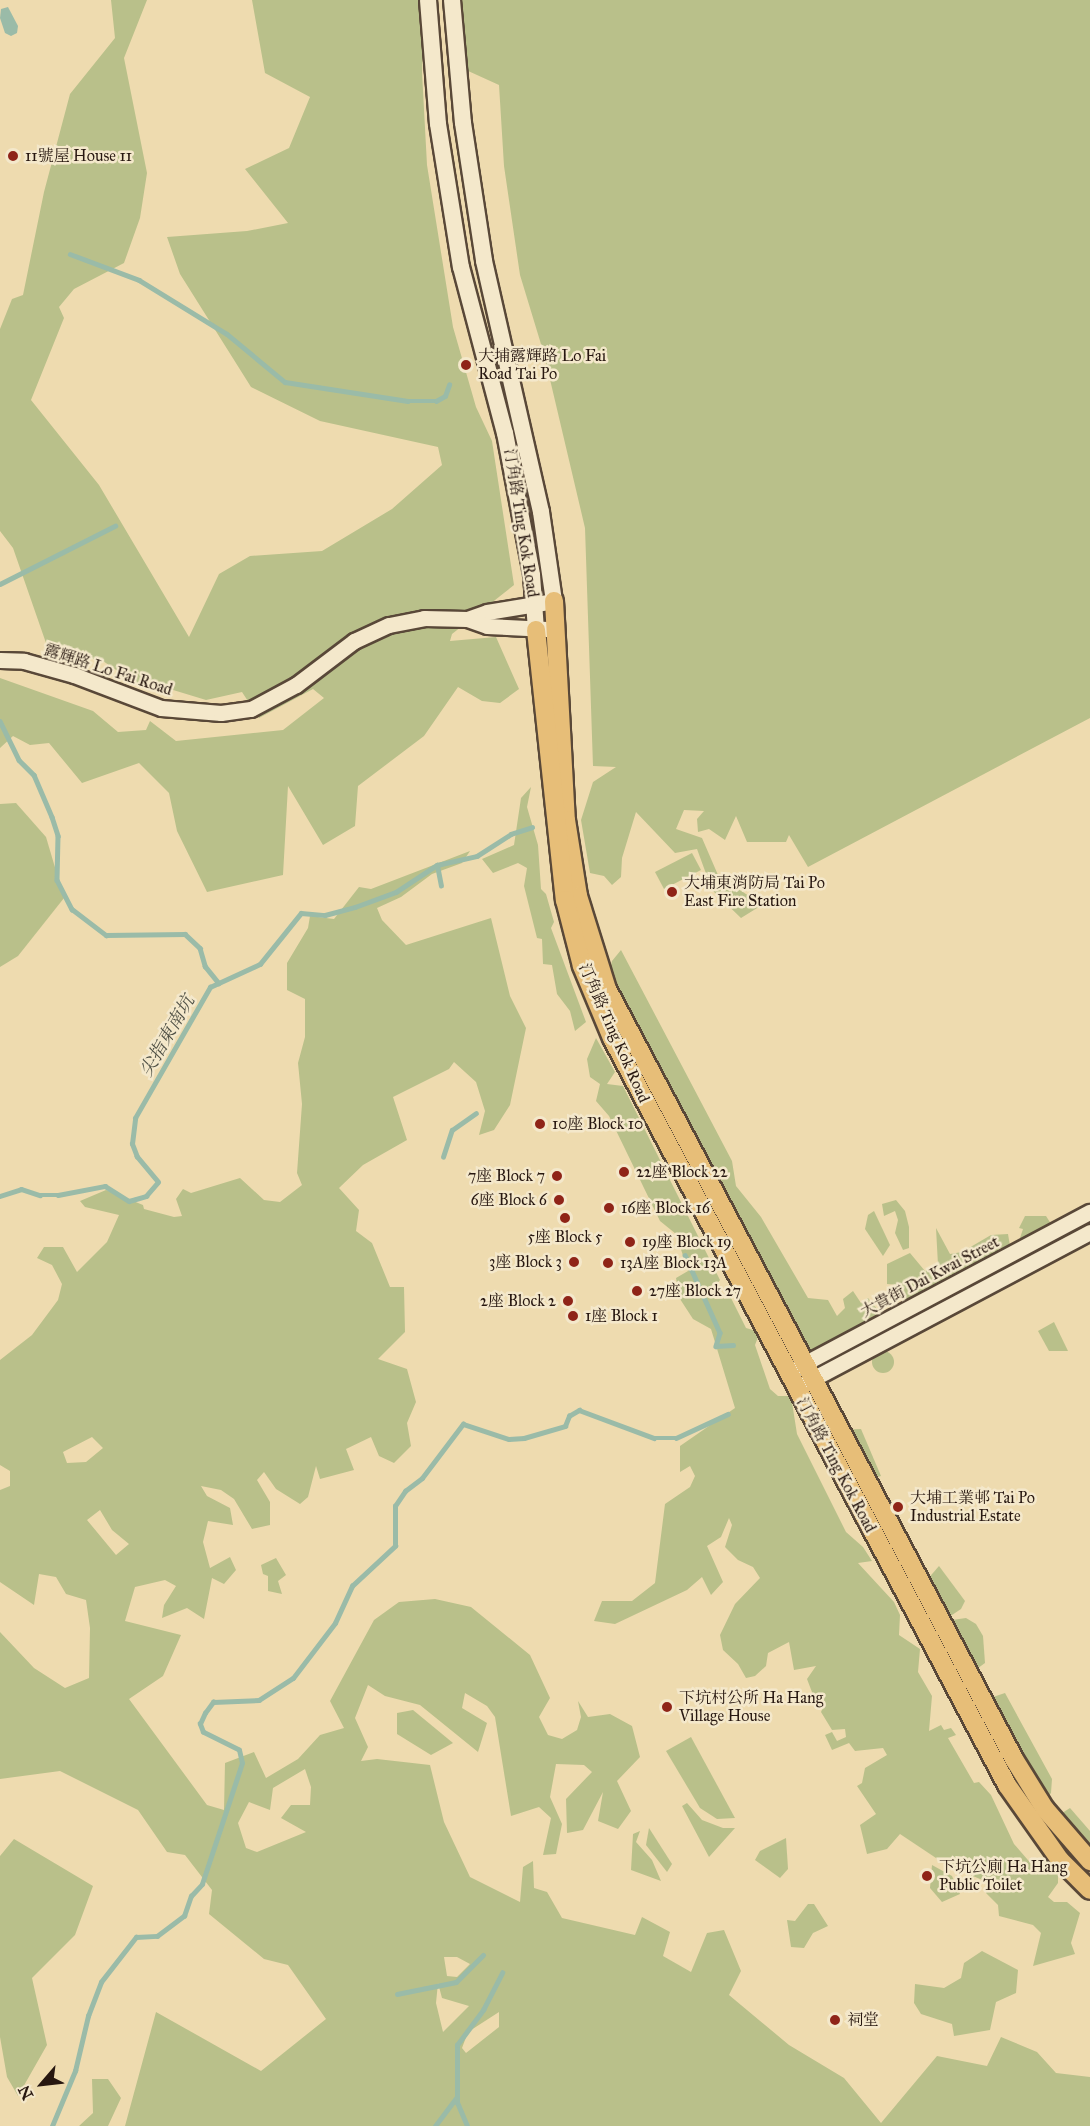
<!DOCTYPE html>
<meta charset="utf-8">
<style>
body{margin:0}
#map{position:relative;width:1090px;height:2126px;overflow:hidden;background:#eedbaf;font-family:"IM FELL Great Primer","Noto Serif TC",serif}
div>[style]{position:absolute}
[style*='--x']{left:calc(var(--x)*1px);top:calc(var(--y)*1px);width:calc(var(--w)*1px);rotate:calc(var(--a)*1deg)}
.green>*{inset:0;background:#b9c08a}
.round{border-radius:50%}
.water>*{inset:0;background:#9abba8}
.stream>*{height:4.5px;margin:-2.25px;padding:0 2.25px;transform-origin:2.25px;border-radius:2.25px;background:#9abba8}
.roads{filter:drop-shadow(2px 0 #594838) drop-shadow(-2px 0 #594838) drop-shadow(0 2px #594838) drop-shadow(0 -2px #594838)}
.tertiary>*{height:15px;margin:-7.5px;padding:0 7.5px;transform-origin:7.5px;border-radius:7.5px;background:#f4e8cb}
.secondary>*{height:16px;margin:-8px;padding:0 8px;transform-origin:8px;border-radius:8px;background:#f4e8cb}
.primary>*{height:18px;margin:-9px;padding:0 9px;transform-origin:9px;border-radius:9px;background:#e7be78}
.dots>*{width:16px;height:16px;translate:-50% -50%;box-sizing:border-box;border:3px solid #f4e8cb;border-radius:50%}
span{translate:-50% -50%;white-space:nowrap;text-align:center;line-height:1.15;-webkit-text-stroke:5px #f4e8cb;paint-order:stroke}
.poi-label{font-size:16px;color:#271710}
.left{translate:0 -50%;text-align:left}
.right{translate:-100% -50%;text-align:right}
.street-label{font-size:16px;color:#271710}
.water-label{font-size:18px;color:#4f5045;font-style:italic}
.north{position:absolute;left:12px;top:2054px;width:60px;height:60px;-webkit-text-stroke:4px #f4e8cb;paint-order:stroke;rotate:242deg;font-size:16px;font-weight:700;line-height:24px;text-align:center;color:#271710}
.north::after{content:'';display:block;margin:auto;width:21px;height:27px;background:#271710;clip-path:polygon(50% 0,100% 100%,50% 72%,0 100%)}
</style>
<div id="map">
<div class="green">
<div style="clip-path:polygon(111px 0,147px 0,124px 58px,147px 173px,140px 218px,124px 263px,74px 289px,59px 307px,64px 318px,31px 400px,99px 485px,189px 637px,219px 574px,250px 556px,322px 551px,392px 509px,442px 465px,438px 447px,320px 421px,251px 387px,180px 274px,167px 237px,247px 231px,288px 223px,245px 169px,289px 148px,310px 97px,265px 73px,252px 0,425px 0,422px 72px,427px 165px,453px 327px,476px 407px,492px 441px,514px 585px,452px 634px,450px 641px,496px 637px,519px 689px,500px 703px,482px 701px,458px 687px,424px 736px,358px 786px,355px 826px,323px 845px,288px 786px,283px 875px,207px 892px,177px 831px,169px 793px,139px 763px,82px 783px,49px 743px,30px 745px,13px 736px,0 748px,0 678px,93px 711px,118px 732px,146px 730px,150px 721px,176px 741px,283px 730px,324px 698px,313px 689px,259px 718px,242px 692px,206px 700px,160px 686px,138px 685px,103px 661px,79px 656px,66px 663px,46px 643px,13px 548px,0 531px,0 329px,12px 299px,23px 295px,44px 192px,70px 94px,115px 38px)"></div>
<div style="clip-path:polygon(461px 0,1090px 0,1090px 718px,808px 867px,789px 835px,786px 842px,747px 842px,736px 816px,725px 840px,709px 829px,698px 832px,697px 819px,704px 811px,684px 810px,676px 829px,702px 838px,718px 875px,762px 905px,741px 918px,712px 890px,697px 849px,675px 853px,636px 812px,622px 858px,621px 877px,612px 885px,604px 876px,590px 873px,581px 820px,593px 782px,616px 767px,593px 766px,585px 528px,544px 354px,520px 275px,504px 166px,499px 85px,466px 70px)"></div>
<div style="clip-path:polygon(531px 787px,527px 807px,538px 845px,541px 889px,546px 894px,554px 922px,551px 928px,586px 1022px,575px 1031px,570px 1011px,557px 994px,552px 965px,543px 964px,542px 939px,537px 938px,524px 886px,527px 868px,518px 863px,493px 873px,482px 859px,514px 845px,521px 798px)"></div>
<div style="clip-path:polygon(16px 803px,46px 837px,64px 898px,18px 956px,0 967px,0 804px)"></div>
<div style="clip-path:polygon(evenodd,470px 851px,462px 863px,432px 874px,401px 897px,377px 908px,382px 920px,406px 945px,491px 918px,510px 996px,526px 1028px,510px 1105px,494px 1130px,479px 1135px,485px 1111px,476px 1082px,454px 1062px,449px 1069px,393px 1097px,407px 1140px,363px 1165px,339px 1188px,359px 1210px,356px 1231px,372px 1243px,390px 1287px,404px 1287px,405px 1332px,378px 1359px,407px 1369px,416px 1402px,407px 1423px,411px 1446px,394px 1463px,379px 1456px,371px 1437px,346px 1449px,354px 1470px,320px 1479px,316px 1466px,308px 1497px,300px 1504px,276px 1489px,264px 1472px,257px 1480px,270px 1502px,270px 1525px,252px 1529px,234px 1499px,221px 1490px,201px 1486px,207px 1496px,230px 1508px,233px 1525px,208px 1521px,203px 1542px,210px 1568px,230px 1557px,236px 1570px,224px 1584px,212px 1578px,204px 1619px,187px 1608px,162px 1618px,164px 1605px,176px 1586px,165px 1580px,135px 1587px,125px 1621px,181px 1635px,163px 1676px,129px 1699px,207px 1805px,224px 1810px,225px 1763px,254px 1752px,266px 1778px,298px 1759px,320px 1735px,344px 1728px,330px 1701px,374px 1620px,399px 1602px,435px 1599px,471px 1607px,530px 1655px,550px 1698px,539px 1717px,548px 1735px,562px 1739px,577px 1730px,581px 1717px,578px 1701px,588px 1717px,610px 1714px,632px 1726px,640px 1757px,617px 1781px,631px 1811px,618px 1829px,598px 1821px,603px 1792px,583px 1830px,567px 1833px,566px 1799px,592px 1772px,584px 1765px,556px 1764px,550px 1797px,562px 1824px,556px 1854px,543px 1855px,551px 1818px,539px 1807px,511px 1816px,495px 1717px,487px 1706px,465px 1693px,462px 1708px,487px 1723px,478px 1752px,420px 1705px,385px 1696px,368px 1685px,355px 1718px,368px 1747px,361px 1761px,377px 1759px,430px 1765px,444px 1822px,470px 1877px,520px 1902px,523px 1867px,533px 1861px,534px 1888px,547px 1892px,562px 1918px,635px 1935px,642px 1917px,670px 1932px,663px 1956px,691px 1972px,707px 1933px,724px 1930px,741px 1971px,729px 1995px,789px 2045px,844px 2078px,881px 2123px,937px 2056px,987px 2066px,1001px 2037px,1037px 2052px,1056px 2073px,1090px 2077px,1090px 2126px,125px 2126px,156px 2012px,261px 2071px,326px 2019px,288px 1965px,264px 1959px,209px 1914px,212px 1890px,185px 1855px,167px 1852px,138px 1810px,60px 1771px,0 1779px,0 1632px,34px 1668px,65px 1688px,89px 1678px,90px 1628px,86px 1600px,66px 1594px,56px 1577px,39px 1574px,34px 1605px,0 1582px,0 1490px,10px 1486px,10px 1471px,0 1465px,0 1360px,32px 1335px,58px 1300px,62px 1284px,52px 1265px,37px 1258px,44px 1247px,63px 1247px,77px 1272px,107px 1242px,119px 1215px,85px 1207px,80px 1201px,106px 1190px,143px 1205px,144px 1209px,174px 1217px,182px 1216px,176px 1199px,183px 1189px,191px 1193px,240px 1178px,264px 1200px,280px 1202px,302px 1185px,297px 1173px,302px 1104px,298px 1063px,305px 1037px,305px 999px,287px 990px,287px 963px,308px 928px,310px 916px,334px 919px,359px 887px,371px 889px,470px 851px,92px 1437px,103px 1448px,86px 1462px,67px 1463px,63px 1452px,92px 1437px,470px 851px,100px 1510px,112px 1530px,129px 1544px,116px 1555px,87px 1520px,100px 1510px,470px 851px,305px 1769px,311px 1787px,310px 1805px,291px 1805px,281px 1818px,306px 1832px,257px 1852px,246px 1848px,238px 1823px,249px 1802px,270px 1810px,273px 1788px,305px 1769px,470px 851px,444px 1957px,457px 1957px,470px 1964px,457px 1977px,447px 1976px,444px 1957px,470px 851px,438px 1983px,442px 1998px,469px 2006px,443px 2032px,436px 2003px,438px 1983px,470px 851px,499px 2012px,499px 2027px,466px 2053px,462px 2048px,468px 2032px,499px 2012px)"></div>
<div style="clip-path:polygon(692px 853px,701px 870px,664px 889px,655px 872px)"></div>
<div style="clip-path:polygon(621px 950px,732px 1161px,736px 1186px,761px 1217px,808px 1298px,828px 1300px,837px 1316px,845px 1308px,843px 1299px,853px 1291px,861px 1303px,868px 1298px,878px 1310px,881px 1327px,799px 1365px,788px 1352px,772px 1349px,674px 1146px,679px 1132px,670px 1108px,647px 1091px,611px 1041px,607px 982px,612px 961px)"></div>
<div style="clip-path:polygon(596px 1038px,615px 1072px,607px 1084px,623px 1086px,720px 1280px,713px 1289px,715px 1299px,731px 1298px,746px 1328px,760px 1332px,755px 1345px,770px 1389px,778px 1396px,791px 1396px,797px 1434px,846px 1532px,863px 1547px,872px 1561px,858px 1563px,894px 1602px,900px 1615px,899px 1635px,920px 1649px,918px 1672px,932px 1696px,929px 1731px,941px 1725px,944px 1730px,951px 1728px,956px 1735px,948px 1738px,974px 1783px,979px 1782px,991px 1795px,1014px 1844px,1040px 1874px,1046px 1856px,1058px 1871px,1058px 1883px,1048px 1897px,1054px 1902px,1067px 1902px,1080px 1913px,1071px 1943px,1075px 1954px,1033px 1966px,1041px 1933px,1033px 1925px,999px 1916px,998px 1905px,986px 1893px,990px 1883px,948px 1866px,900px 1834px,887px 1849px,867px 1854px,860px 1825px,876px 1814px,857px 1786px,862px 1783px,865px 1768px,887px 1755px,883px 1748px,855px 1751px,849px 1743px,832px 1750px,825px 1735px,832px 1732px,837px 1741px,846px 1737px,845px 1729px,832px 1730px,821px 1712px,825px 1703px,815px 1700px,807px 1679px,816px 1666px,794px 1670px,789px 1642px,768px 1653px,766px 1666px,755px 1676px,746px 1678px,738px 1664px,723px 1650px,720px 1635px,735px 1604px,760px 1578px,753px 1567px,738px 1560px,725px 1547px,732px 1525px,729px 1518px,721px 1537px,707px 1546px,723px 1582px,711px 1595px,702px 1577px,687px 1590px,615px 1624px,594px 1621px,602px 1601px,632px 1601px,655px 1583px,665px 1504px,690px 1487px,695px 1476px,690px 1466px,680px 1472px,680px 1446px,735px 1408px,711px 1329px,693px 1319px,680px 1299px,676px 1278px,688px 1271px,676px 1234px,660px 1221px,609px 1116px,596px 1101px,600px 1084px,590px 1077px,587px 1059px)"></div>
<div style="clip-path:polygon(896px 1200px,905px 1211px,909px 1227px,909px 1248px,903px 1250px,895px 1233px,898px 1220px,895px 1211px,884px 1216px,882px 1204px)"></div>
<div style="clip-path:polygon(874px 1211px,890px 1245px,883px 1256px,865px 1229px,868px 1215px)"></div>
<div style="clip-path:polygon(1025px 1216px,1046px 1216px,1053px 1227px,1024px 1246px,1020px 1238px,1023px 1229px,1019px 1228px)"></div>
<div style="clip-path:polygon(936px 1228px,950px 1254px,962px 1252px,991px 1235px,1008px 1234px,1011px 1252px,939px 1298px,936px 1307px,909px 1323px,897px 1316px,904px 1303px,898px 1285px,887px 1284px,887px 1264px,910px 1253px,925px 1271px,938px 1265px)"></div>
<div style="clip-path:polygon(1054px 1322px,1068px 1351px,1049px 1351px,1038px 1331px)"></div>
<div class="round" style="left:872px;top:1351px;width:22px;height:22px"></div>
<div style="clip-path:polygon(861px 1429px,881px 1476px,863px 1481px,846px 1475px,833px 1444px,835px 1430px)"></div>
<div style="clip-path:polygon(276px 1558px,286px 1575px,278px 1581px,282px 1594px,268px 1591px,268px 1576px,263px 1574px,261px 1565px)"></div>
<div style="clip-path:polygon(939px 1566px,965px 1601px,961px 1609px,949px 1617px,944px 1615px,926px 1581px)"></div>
<div style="clip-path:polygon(966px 1618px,976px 1624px,983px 1636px,985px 1663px,974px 1671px,950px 1663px,943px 1640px,943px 1631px,952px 1620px)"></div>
<div style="clip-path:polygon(1005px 1693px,1052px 1779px,1051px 1793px,1039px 1806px,995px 1746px,994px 1739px,987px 1735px,992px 1721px,987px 1712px,993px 1697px)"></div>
<div style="clip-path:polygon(413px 1710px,453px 1743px,431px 1755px,397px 1734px,397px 1713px)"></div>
<div style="clip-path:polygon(691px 1737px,735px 1818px,717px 1819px,700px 1808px,666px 1751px)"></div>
<div style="clip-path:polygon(687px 1803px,702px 1820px,723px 1828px,735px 1828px,709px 1857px,682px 1806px)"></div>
<div style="clip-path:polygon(1070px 1808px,1090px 1831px,1090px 1853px,1056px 1817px)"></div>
<div style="clip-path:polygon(649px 1828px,672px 1864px,667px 1872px,646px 1845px)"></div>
<div style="clip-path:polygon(640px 1831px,636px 1842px,652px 1860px,661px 1881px,631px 1870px,633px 1834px)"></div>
<div style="clip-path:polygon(786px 1838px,788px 1869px,780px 1878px,755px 1860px,760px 1851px)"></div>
<div style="clip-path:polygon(14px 1839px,93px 1886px,75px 1935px,32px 1978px,47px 2045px,18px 2096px,7px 2077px,0 2037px,0 1856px)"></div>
<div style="clip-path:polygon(932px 1865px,952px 1876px,960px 1894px,942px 1902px,930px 1888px)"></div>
<div style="clip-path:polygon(808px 1904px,814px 1904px,828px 1926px,813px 1933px,804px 1948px,791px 1947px,787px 1920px,795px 1921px)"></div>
<div style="clip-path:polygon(982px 1951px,1018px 1970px,1016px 1993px,996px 2002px,990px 2030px,954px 2036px,952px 2024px,921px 2014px,914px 2003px,915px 1984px,944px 1988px,961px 1978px,964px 1963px)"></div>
<div style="clip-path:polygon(92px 2079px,108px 2079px,121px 2098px,108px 2126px,79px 2126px,93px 2113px)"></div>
</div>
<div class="water">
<div style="clip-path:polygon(8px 7px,18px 26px,17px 33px,11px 36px,5px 33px,0 18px,1px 9px)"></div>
</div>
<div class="stream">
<div style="--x:70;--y:254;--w:74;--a:20.6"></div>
<div style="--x:139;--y:280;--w:103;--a:31.5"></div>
<div style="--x:227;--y:334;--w:75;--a:39.6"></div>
<div style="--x:285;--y:382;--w:124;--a:8.8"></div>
<div style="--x:408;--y:401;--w:28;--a:0"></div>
<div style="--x:436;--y:401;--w:10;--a:-29"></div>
<div style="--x:445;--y:396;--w:12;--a:-70"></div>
<div style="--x:0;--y:584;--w:129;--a:-26.8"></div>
<div style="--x:0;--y:721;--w:43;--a:64"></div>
<div style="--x:19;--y:760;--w:21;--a:45"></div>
<div style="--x:34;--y:775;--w:46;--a:66.8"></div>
<div style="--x:52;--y:817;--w:20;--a:72"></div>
<div style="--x:58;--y:836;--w:44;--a:91.3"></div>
<div style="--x:57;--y:880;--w:33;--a:63"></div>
<div style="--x:72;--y:909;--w:43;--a:37.4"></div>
<div style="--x:106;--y:935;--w:79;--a:-0.7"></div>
<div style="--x:185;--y:934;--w:21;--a:43"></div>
<div style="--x:200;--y:948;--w:19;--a:74"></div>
<div style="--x:205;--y:966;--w:22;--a:51"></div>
<div style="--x:441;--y:886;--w:21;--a:-101"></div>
<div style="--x:437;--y:865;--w:41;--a:-12.7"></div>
<div style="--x:477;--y:856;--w:40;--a:-32.9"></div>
<div style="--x:511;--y:834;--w:22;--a:-18"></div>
<div style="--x:443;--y:1157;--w:28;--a:-72"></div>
<div style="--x:452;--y:1130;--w:29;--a:-35"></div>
<div style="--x:0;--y:1196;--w:22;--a:-18"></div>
<div style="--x:21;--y:1189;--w:20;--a:18"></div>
<div style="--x:40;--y:1195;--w:18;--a:0"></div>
<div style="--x:58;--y:1195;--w:48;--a:-10.8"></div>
<div style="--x:105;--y:1186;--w:28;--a:32"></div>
<div style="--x:129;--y:1201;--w:18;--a:-16"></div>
<div style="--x:146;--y:1196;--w:18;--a:-49"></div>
<div style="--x:158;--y:1182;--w:33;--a:-130"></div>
<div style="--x:137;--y:1157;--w:14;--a:-111"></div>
<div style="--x:132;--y:1144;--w:26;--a:-83"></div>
<div style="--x:135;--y:1118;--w:151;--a:-60.2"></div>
<div style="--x:210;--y:987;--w:55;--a:-24.7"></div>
<div style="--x:260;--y:964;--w:65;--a:-51.2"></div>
<div style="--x:301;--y:913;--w:24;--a:5"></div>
<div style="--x:325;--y:915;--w:31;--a:-15"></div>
<div style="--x:355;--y:907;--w:44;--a:-20.1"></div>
<div style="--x:396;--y:892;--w:49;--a:-33.4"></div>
<div style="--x:685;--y:1255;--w:85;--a:65.8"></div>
<div style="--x:720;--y:1333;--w:14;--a:107"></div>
<div style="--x:716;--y:1346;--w:17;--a:-3"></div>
<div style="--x:397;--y:1994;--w:60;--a:-11.5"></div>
<div style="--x:456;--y:1982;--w:38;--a:-45"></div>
<div style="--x:52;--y:2126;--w:60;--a:-67.3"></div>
<div style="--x:75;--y:2071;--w:57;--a:-76.7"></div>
<div style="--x:88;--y:2016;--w:36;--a:-69"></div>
<div style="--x:101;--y:1982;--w:57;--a:-52.1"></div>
<div style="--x:136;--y:1937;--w:21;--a:-3"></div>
<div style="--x:157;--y:1936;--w:34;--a:-37"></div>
<div style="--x:184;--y:1916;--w:21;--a:-71"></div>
<div style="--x:191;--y:1896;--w:16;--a:-47"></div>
<div style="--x:202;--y:1884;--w:127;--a:-71.7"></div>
<div style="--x:242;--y:1763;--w:13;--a:-103"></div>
<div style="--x:239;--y:1750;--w:40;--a:-153.4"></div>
<div style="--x:203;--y:1732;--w:9;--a:-111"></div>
<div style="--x:200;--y:1724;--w:12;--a:-66"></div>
<div style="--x:205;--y:1713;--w:14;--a:-54"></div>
<div style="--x:213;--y:1702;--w:46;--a:-2.5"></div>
<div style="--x:259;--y:1700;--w:40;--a:-32.9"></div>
<div style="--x:293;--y:1678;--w:69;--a:-52.6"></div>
<div style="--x:335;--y:1623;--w:41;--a:-65.3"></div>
<div style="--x:352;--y:1586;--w:59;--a:-42.9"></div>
<div style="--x:395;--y:1546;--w:40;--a:-90"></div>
<div style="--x:395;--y:1506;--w:18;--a:-56"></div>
<div style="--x:405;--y:1491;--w:21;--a:-37"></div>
<div style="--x:422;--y:1478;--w:68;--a:-52.8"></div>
<div style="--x:463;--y:1424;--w:48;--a:18.1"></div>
<div style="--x:509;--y:1439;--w:15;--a:-4"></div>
<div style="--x:524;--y:1438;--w:43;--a:-16.3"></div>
<div style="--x:565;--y:1426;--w:11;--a:-68"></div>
<div style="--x:569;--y:1416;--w:12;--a:-31"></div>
<div style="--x:579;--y:1410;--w:80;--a:20.5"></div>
<div style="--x:654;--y:1438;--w:22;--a:0"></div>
<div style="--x:676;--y:1438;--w:57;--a:-24.8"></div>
<div style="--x:435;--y:2126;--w:36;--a:-53"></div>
<div style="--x:467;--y:2126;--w:25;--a:-113"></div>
<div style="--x:457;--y:2103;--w:58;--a:-90"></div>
<div style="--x:457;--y:2045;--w:44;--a:-53.4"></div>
<div style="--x:483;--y:2010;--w:42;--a:-62.8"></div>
</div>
<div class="roads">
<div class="tertiary">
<div style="--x:467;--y:619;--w:21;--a:-19"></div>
<div style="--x:487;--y:612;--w:68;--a:-9.3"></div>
<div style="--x:0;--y:660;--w:24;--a:2"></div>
<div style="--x:24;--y:661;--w:52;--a:15.6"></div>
<div style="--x:74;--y:675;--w:93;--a:20.8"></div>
<div style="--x:161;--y:708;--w:60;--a:4.8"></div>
<div style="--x:221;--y:713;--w:30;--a:-8"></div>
<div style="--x:251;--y:709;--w:51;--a:-28.1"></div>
<div style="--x:296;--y:685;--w:73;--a:-37.2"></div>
<div style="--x:354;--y:641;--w:38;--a:-25"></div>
<div style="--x:389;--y:625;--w:36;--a:-11"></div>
<div style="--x:424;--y:618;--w:43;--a:1.3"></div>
<div style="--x:467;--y:619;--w:21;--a:19"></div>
<div style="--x:487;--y:626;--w:60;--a:2.9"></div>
<div style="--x:796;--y:1368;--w:333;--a:-28"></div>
<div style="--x:803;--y:1384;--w:325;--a:-27.9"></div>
</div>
<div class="secondary">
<div style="--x:428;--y:0;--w:124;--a:85.4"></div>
<div style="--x:438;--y:124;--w:145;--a:80.9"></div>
<div style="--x:461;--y:267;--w:172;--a:75.2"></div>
<div style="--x:505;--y:433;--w:145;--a:79.2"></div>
<div style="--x:532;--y:575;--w:55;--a:85.8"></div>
<div style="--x:452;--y:0;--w:123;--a:84.9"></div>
<div style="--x:463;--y:123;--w:140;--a:81.3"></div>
<div style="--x:484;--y:261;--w:257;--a:77.2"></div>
<div style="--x:541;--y:512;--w:90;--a:81.7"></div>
</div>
<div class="primary">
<div style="--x:554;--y:601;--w:219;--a:86.9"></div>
<div style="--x:566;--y:820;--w:77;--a:81"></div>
<div style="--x:578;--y:896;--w:97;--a:72.7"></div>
<div style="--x:607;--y:989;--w:871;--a:62.14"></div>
<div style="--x:1014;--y:1759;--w:59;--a:58.2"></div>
<div style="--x:1045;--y:1809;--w:69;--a:49.1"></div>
<div style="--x:536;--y:630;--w:272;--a:83.9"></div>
<div style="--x:565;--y:900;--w:68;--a:75.6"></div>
<div style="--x:582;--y:966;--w:78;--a:67.4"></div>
<div style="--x:612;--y:1038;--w:845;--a:62.13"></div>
<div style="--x:1007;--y:1785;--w:92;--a:54.8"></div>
<div style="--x:1060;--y:1860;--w:42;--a:45"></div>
</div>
</div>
<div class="dots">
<div style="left:13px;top:156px;background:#8f2418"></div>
<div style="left:466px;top:365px;background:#8f2418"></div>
<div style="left:672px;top:892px;background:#8f2418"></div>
<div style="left:540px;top:1124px;background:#8f2418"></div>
<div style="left:624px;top:1172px;background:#8f2418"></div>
<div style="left:557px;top:1176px;background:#8f2418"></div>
<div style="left:559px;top:1200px;background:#8f2418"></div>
<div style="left:609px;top:1208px;background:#8f2418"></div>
<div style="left:565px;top:1218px;background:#8f2418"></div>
<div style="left:630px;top:1242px;background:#8f2418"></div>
<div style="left:574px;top:1262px;background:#8f2418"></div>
<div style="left:608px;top:1263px;background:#8f2418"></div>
<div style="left:637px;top:1291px;background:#8f2418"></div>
<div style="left:568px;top:1301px;background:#8f2418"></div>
<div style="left:573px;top:1316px;background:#8f2418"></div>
<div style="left:898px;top:1507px;background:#8f2418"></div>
<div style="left:667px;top:1707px;background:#8f2418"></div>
<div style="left:927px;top:1876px;background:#8f2418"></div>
<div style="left:835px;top:2020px;background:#8f2418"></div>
</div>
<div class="poi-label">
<span class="left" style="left:25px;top:156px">11號屋 House 11</span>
<span class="left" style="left:478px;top:365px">大埔露輝路 Lo Fai<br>Road Tai Po</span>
<span class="left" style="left:684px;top:892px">大埔東消防局 Tai Po<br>East Fire Station</span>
<span class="left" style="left:552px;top:1124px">10座 Block 10</span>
<span class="left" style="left:636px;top:1172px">22座 Block 22</span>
<span class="right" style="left:545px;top:1176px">7座 Block 7</span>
<span class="right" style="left:547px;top:1200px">6座 Block 6</span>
<span class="left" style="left:621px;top:1208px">16座 Block 16</span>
<span style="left:565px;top:1237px">5座 Block 5</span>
<span class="left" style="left:642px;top:1242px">19座 Block 19</span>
<span class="right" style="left:562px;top:1262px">3座 Block 3</span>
<span class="left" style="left:620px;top:1263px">13A座 Block 13A</span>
<span class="left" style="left:649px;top:1291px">27座 Block 27</span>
<span class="right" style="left:556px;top:1301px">2座 Block 2</span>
<span class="left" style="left:585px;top:1316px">1座 Block 1</span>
<span class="left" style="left:910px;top:1507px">大埔工業邨 Tai Po<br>Industrial Estate</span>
<span class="left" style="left:679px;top:1707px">下坑村公所 Ha Hang<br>Village House</span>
<span class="left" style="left:939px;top:1876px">下坑公廁 Ha Hang<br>Public Toilet</span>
<span class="left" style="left:847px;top:2020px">祠堂</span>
</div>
<div class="street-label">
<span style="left:521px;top:523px;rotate:81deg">汀角路 Ting Kok Road</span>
<span style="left:108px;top:670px;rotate:18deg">露輝路 Lo Fai Road</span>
<span style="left:614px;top:1033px;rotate:66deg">汀角路 Ting Kok Road</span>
<span style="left:930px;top:1277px;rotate:-28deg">大貴街 Dai Kwai Street</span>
<span style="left:836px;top:1465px;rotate:62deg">汀角路 Ting Kok Road</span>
</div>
<div class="water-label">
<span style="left:167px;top:1036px;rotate:-60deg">尖指東南坑</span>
</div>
<div class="north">N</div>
</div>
